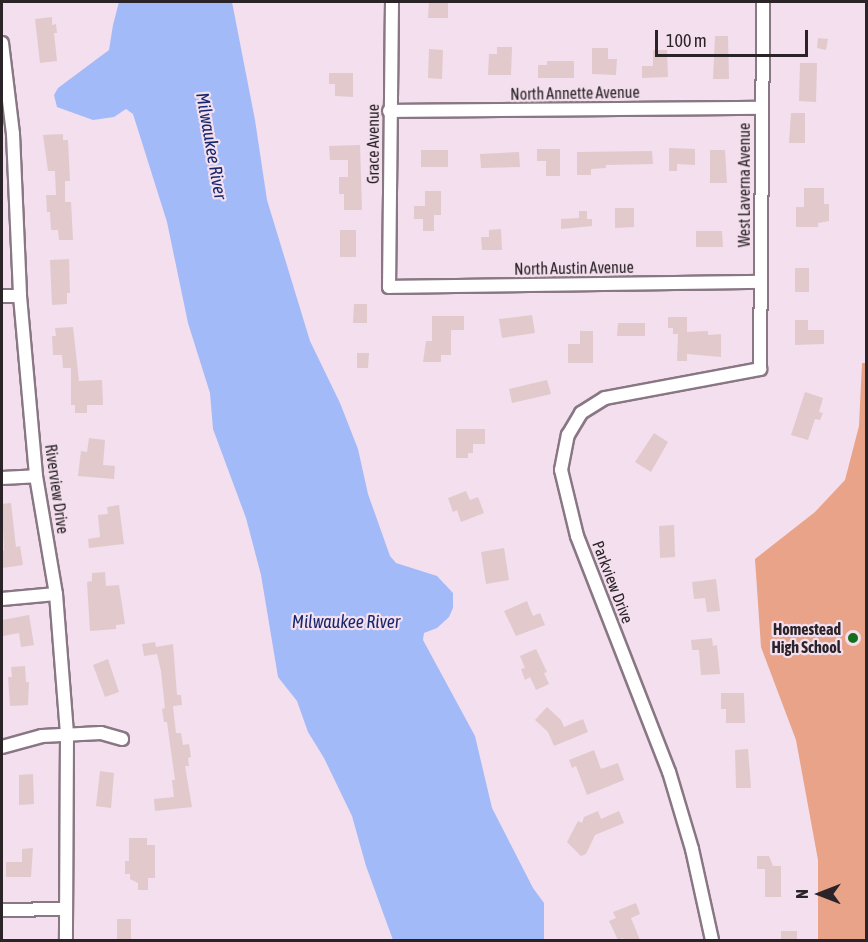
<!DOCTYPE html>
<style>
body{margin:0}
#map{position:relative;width:868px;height:942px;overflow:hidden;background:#f3dfed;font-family:"Asap Condensed",sans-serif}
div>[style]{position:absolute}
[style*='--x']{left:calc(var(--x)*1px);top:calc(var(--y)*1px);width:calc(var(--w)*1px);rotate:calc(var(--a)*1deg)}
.green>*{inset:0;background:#e8a388}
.water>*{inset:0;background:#a3baf8}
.building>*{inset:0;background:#e2c9cc}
.roads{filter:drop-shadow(2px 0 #897784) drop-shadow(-2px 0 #897784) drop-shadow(0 2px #897784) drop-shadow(0 -2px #897784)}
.minor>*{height:12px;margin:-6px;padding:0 6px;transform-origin:6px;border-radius:6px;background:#fff}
.dots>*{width:16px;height:16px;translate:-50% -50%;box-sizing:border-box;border:3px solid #f3dfed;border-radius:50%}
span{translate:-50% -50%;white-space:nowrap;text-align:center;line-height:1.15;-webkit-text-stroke:4.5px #f3dfed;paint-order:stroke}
.street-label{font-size:16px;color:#2a2328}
.poi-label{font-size:16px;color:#2a2328;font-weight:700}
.right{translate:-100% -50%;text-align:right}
.water-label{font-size:18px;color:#17276c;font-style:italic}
.frame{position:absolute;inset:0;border:3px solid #2a2328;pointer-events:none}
.north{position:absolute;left:790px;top:864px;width:60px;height:60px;-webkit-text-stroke:4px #f3dfed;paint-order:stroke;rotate:270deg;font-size:16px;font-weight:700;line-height:24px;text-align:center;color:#2a2328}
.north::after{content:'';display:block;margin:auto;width:21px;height:27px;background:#2a2328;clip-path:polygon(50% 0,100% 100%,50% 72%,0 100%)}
.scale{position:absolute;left:655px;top:30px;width:153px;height:27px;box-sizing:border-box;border:3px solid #2a2328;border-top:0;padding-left:8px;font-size:18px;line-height:21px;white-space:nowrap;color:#2a2328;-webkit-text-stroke:4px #f3dfed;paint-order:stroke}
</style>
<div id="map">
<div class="green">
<div style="clip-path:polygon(862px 363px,866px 363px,866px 940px,818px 940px,818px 860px,796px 740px,761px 647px,755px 559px,815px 512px,845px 480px,859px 426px)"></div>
</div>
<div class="water">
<div style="clip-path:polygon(119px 2px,232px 2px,255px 120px,267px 200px,310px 341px,340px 403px,358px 449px,368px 494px,390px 556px,396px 563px,437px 576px,453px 593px,453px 608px,449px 617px,437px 628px,424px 633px,423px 640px,475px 736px,492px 808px,533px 888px,544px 903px,544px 940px,393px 940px,366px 866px,352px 816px,324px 758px,308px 732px,297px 701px,278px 677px,261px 575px,246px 518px,213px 429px,210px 393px,188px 323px,167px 222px,133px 114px,126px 109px,114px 117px,93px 120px,57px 107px,54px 95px,58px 88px,109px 50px,113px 25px)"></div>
</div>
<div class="building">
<div style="clip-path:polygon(429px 2px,448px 2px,448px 18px,428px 18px)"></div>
<div style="clip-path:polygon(52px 17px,52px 25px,56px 24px,57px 33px,54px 33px,57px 61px,40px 63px,35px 19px)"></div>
<div style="clip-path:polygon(715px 36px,728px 36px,729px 79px,713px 79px)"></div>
<div style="clip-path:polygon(818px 38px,828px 39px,826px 50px,817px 48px)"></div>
<div style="clip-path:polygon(497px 47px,512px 47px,511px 75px,488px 75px,489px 54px,497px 54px)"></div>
<div style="clip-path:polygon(592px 48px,608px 48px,608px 59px,617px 59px,616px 75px,592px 74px)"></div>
<div style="clip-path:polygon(429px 49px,443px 50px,442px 79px,428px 78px)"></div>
<div style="clip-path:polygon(653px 50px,667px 50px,668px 77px,642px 78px,642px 66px,653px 66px)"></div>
<div style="clip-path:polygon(547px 61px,574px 61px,574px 78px,538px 78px,538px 65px,547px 65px)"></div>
<div style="clip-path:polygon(800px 63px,817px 63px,816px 102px,799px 101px)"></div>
<div style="clip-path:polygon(329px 73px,353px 73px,353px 97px,335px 96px,335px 84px,329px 84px)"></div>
<div style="clip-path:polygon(791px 113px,805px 113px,805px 143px,789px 143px)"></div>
<div style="clip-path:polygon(63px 134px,63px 140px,68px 140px,70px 181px,65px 181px,65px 202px,71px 202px,73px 240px,59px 240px,58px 230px,51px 230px,50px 212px,47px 212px,46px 195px,56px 195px,55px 171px,48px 171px,43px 135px)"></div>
<div style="clip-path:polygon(360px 145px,362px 210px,344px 210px,344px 194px,339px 194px,339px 177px,348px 177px,348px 160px,330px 160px,329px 146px)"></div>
<div style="clip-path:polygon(669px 148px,695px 149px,695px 165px,677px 164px,677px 171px,669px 171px)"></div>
<div style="clip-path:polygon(537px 149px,560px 149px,560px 176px,546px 176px,546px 161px,537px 161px)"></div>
<div style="clip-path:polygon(421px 150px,448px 150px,448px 167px,421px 167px)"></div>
<div style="clip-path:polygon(710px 150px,725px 150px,727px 183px,710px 183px)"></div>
<div style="clip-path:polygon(652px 151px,653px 164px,606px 165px,606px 168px,591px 169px,591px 175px,577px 175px,577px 152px)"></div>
<div style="clip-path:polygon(519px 152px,520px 167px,481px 168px,480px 154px)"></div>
<div style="clip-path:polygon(804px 188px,824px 188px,824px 204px,829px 204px,829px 221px,818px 223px,818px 227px,796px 227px,796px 207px,804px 207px)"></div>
<div style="clip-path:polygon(425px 191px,441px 191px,441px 215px,434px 215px,434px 231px,423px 231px,423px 219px,414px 219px,414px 206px,425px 206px)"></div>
<div style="clip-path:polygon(615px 208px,634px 208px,634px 227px,615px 228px)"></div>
<div style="clip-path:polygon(579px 211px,587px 211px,587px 219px,592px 219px,592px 226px,561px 229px,561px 219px,579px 218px)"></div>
<div style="clip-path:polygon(501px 229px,502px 250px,482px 250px,481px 237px,489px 237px,489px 230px)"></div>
<div style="clip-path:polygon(340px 230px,356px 230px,356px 257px,340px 257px)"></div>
<div style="clip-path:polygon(696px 231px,722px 231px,723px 247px,696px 247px)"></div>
<div style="clip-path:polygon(69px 259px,70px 293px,67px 293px,67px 304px,52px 305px,50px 260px)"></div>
<div style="clip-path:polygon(795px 268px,809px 268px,809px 292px,795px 292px)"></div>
<div style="clip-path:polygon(354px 304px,367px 304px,367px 323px,353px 323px)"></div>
<div style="clip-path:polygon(532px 315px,535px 333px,502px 338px,499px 319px)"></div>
<div style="clip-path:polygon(432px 316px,464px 316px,464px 330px,451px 330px,451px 355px,441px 355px,441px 362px,423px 362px,426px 341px,432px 341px)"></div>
<div style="clip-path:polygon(668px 317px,687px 317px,687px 332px,708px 331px,708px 335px,721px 334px,721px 357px,687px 354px,687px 361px,677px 361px,678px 334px,673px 334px,673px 328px,668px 328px)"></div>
<div style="clip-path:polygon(795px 320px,808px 320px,808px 330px,824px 330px,824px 344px,795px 345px)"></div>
<div style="clip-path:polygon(618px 323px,645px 323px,645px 336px,617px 336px)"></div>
<div style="clip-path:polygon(73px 327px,79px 381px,102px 380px,103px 405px,87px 405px,87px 413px,75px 413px,75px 405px,71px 405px,71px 368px,63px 368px,62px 355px,53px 355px,52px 336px,56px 336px,55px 328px)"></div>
<div style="clip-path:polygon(580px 331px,593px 331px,593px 363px,568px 363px,568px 344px,580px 344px)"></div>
<div style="clip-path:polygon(357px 353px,369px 353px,368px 368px,357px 368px)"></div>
<div style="clip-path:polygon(547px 380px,551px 394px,512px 403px,509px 389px)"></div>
<div style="clip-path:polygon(805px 392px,823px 398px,819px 412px,823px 413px,820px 420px,815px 419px,808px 440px,791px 435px)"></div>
<div style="clip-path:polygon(456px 429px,485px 429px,485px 444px,473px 444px,473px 453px,468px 453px,468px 458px,456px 458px)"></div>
<div style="clip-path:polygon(654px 433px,668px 442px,651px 472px,635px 462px)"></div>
<div style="clip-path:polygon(89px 438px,105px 440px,103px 465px,115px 466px,114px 479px,78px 476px,81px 451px,87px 452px)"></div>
<div style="clip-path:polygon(466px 491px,470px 500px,478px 497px,484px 513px,461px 522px,457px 510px,453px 512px,448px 498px)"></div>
<div style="clip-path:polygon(11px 503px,16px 547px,20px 546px,23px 565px,2px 568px,2px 551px,4px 550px,2px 504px)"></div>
<div style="clip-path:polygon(119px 505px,124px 544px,89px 548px,88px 539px,100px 537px,98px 515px,108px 514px,107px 507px)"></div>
<div style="clip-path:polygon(674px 525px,675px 557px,660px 558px,659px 526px)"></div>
<div style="clip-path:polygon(504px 548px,509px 580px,486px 584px,481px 552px)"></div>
<div style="clip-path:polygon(105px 572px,106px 586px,119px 585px,125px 624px,116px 625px,116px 629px,90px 631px,87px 582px,92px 581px,92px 573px)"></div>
<div style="clip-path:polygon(716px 579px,720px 611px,707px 612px,705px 598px,694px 599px,692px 582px)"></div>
<div style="clip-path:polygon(527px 601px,533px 616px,540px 613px,545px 625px,516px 636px,504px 611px)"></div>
<div style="clip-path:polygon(29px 615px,34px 645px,21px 647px,19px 633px,3px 636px,2px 620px)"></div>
<div style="clip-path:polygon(712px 638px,713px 646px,717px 645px,720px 674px,701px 675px,699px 650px,692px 650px,691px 640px)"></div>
<div style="clip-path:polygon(155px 642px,156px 647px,173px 644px,177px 695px,181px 695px,182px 705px,173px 706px,176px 733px,181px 733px,183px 745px,189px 744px,191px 757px,188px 758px,189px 766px,185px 766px,192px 807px,155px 811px,154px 799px,174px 797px,172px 780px,175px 780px,167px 722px,164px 722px,162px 709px,165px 708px,161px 671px,157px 654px,144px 656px,142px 644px)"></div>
<div style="clip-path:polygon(536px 649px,547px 672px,544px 673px,549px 684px,536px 690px,530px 677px,525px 680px,521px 669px,525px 668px,520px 656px)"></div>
<div style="clip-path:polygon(108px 659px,119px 692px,105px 697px,93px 665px)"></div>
<div style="clip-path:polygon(25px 666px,26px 682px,29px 682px,28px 705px,10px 706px,8px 677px,12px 677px,11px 667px)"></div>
<div style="clip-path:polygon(721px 693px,744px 693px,745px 723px,726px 723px,726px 709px,721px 709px)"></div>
<div style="clip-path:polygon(547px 707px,561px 720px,564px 727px,583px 719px,588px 732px,554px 746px,548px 732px,535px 720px)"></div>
<div style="clip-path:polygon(748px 749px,751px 788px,736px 788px,735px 750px)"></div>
<div style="clip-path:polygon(594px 750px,601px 769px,618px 763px,624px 780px,587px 795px,576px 766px,572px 768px,569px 760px)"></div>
<div style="clip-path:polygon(100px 771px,114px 773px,111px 808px,96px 806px)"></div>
<div style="clip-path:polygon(33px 774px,34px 804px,19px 805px,19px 775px)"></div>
<div style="clip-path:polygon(598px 811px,601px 819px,619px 811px,624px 823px,595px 835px,586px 854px,581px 856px,567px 842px,578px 821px,582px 823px,584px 817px)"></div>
<div style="clip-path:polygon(129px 838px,147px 838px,147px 845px,155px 845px,155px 878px,148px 878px,148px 890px,138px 890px,138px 883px,130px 879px,130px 874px,125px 874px,125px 861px,129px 861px)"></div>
<div style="clip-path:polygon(33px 848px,31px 877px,6px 877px,6px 862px,22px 862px,22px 849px)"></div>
<div style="clip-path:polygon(757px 856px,769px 856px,773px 866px,781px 866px,781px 897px,765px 897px,765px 869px,757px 869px)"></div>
<div style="clip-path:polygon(636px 903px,640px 914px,631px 918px,640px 940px,624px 940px,623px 938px,618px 940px,609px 921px,616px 918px,613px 912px)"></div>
<div style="clip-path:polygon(117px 919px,131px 919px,131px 940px,117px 940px)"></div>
<div style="clip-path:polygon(781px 931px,797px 931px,797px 940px,781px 940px)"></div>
</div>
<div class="roads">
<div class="minor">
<div style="--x:392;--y:2;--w:285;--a:90.6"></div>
<div style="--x:389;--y:287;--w:371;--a:-0.8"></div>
<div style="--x:2;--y:43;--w:92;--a:83.1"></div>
<div style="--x:13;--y:134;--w:162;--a:87.5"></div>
<div style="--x:20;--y:296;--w:181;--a:84.9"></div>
<div style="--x:36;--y:476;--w:120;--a:80.4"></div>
<div style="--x:56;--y:594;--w:141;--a:85.5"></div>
<div style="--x:67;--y:735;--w:205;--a:90.3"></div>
<div style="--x:389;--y:111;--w:371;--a:-0.5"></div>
<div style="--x:2;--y:296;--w:18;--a:0"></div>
<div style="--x:2;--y:478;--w:34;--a:-3"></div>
<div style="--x:2;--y:599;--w:54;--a:-5.3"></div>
<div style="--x:2;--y:747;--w:41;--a:-15.4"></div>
<div style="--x:42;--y:736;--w:59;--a:-2.9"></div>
<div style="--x:101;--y:733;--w:22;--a:16"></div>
<div style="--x:2;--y:910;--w:64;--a:-0.9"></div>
<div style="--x:712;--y:940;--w:93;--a:-102.4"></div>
<div style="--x:692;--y:849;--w:80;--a:-106.6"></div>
<div style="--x:669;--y:772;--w:253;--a:-111.3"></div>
<div style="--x:577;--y:536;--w:68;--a:-103.6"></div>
<div style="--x:561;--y:470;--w:36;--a:-79"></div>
<div style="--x:568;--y:435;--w:26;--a:-59"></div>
<div style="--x:581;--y:413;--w:28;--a:-32"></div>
<div style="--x:605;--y:398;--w:158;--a:-10.6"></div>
<div style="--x:760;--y:369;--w:367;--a:-89.5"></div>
</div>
</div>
<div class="dots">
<div style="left:853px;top:638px;background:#126f1b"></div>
</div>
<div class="street-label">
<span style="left:575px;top:93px;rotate:-1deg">North Annette Avenue</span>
<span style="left:373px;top:144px;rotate:-90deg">Grace Avenue</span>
<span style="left:744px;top:185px;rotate:-90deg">West Laverna Avenue</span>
<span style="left:574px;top:268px;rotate:-1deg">North Austin Avenue</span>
<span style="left:57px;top:489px;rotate:82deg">Riverview Drive</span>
<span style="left:613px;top:582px;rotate:69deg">Parkview Drive</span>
</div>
<div class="poi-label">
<span class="right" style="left:841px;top:638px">Homestead<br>High School</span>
</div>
<div class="water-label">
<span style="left:211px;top:146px;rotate:80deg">Milwaukee River</span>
<span style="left:346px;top:622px">Milwaukee River</span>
</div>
<div class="frame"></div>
<div class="north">N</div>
<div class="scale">100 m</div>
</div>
